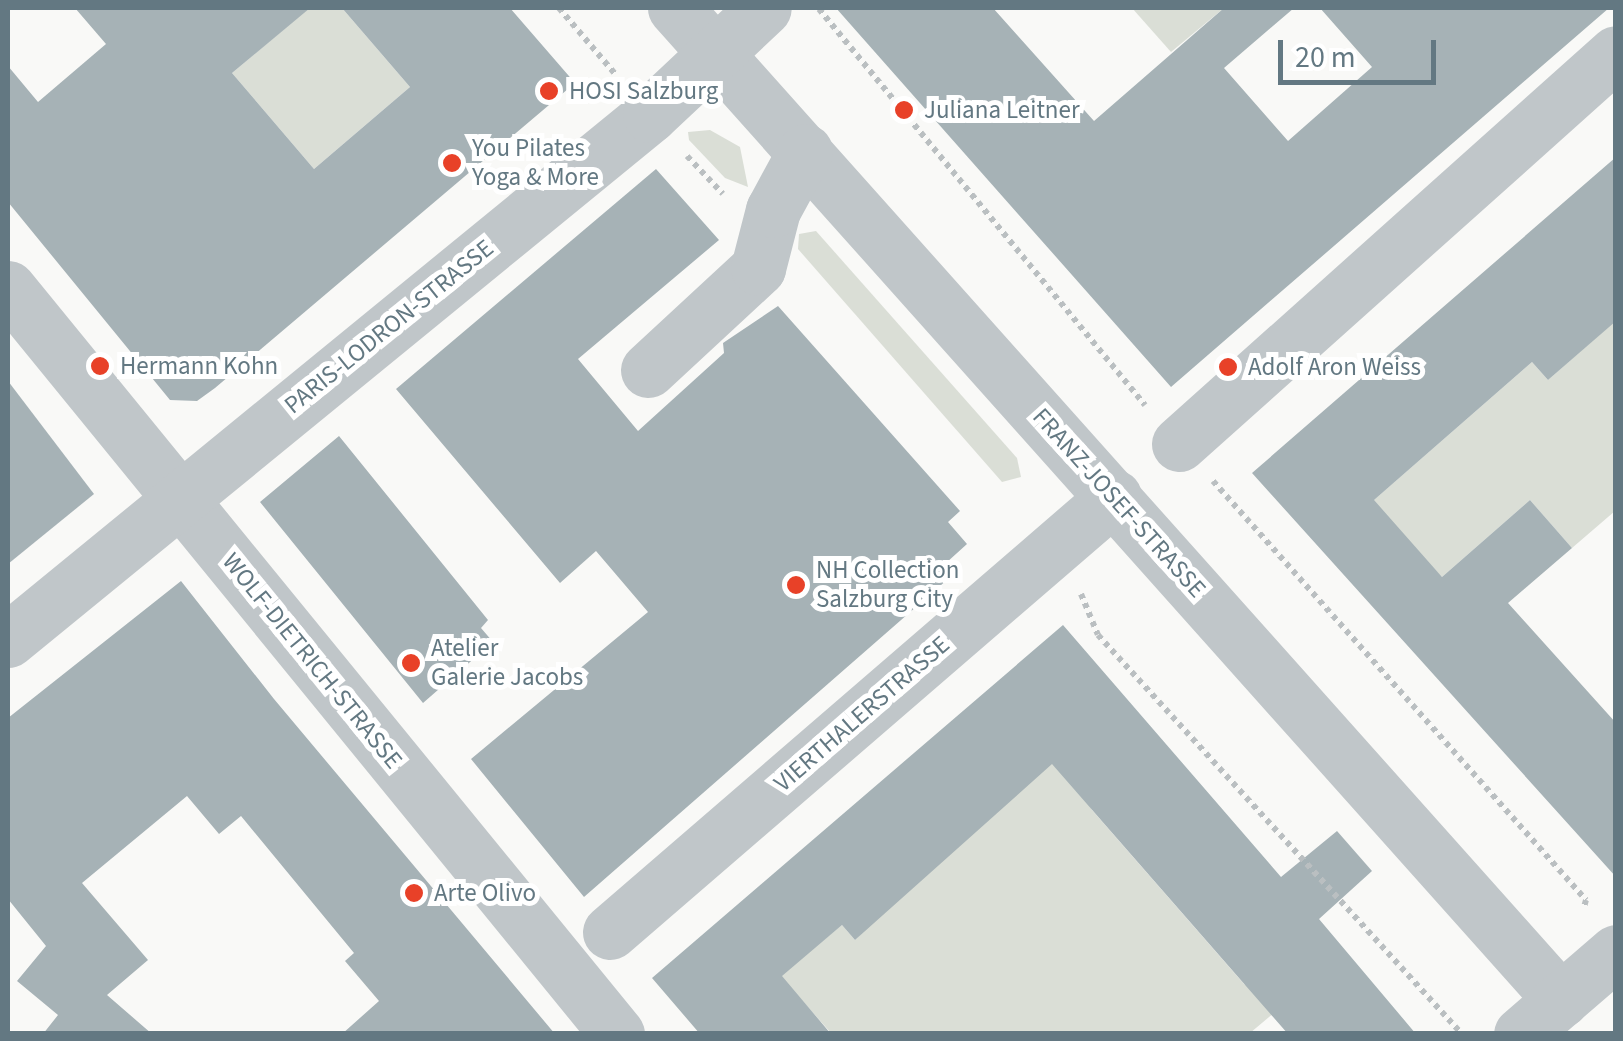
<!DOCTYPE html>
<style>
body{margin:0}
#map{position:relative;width:1623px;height:1041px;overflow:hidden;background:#f9f9f7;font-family:"Source Sans 3",sans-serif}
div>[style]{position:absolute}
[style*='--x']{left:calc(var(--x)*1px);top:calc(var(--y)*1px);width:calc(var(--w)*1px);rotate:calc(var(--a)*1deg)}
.green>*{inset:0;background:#daded6}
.building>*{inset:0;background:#a6b2b6}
.path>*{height:6px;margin-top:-3px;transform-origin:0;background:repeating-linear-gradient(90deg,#babfc1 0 5px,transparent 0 10px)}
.minor>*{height:55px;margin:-27.5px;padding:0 27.5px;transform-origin:27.5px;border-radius:27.5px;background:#c0c6c9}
.dots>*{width:28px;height:28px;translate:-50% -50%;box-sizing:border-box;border:5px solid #fff;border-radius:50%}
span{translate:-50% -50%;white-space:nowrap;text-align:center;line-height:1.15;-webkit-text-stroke:10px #fff;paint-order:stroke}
.poi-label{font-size:25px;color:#637882}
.left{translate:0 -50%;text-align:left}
.street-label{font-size:25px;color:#637882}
.frame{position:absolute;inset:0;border:10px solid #637882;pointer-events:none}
.scale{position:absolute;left:1278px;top:40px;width:158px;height:45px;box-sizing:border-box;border:5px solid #637882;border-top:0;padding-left:12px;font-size:30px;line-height:35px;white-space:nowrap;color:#637882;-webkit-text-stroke:8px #fff;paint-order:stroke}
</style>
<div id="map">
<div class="green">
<div style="clip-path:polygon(309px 8px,342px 8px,410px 87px,314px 169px,232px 73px)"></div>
<div style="clip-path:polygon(1132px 8px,1224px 8px,1171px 52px)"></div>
<div style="clip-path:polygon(710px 130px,740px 147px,748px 187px,725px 178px,689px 140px,688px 132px)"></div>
<div style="clip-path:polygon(816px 231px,1017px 458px,1021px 477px,1002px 482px,798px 249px,799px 234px)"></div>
<div style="clip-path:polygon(1615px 321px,1615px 511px,1572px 548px,1530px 500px,1442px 577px,1367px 506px,1532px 362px,1548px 380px)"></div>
<div style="clip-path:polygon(1054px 742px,1092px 810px,1244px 984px,1281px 1007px,1250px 1033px,831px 1033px,799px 997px,771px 983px,842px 925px,855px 940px)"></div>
</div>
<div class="building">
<div style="clip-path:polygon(75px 8px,310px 8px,232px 73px,314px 169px,410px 87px,342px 8px,510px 8px,575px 83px,215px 388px,197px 401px,170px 400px,8px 202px,8px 66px,38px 102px,106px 44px)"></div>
<div style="clip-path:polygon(836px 8px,993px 8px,1094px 121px,1224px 8px,1294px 8px,1224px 68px,1288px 141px,1372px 67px,1320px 8px,1609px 8px,1171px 387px)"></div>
<div style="clip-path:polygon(1616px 157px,1616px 321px,1548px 380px,1532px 362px,1374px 500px,1442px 577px,1530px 500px,1572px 548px,1508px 603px,1616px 723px,1616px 877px,1252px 473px)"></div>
<div style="clip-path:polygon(656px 169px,719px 240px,578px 359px,638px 431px,724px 353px,723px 343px,778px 306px,960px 511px,948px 522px,967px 544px,946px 563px,956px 572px,584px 897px,471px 759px,648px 612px,596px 551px,560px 583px,396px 389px)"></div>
<div style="clip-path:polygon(8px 381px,94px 494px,8px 564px)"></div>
<div style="clip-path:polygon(339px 436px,488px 620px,481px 628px,493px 642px,423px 703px,260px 502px)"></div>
<div style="clip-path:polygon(181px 581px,274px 699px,555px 1034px,342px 1034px,379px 1001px,345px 961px,354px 953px,241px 816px,219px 834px,187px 796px,82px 883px,148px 960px,107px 995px,152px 1034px,43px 1034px,58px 1015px,17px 981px,46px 946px,8px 899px,8px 718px)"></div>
<div style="clip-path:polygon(1063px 625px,1281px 877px,1337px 831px,1372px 871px,1319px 919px,1416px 1034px,1288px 1034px,1052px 764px,855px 940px,842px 925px,782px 976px,831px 1034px,700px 1034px,652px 978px)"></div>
</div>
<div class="path">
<div style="--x:559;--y:8;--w:88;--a:49.6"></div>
<div style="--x:819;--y:9;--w:513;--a:50.54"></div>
<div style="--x:687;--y:156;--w:52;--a:46.5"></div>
<div style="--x:1213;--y:481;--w:561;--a:48.32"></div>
<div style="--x:1586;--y:900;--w:7;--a:106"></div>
<div style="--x:1081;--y:594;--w:44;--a:67.5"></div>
<div style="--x:1098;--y:635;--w:540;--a:47.63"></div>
</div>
<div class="minor">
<div style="--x:675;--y:8;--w:1330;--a:48.23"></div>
<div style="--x:8;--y:288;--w:963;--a:50.77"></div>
<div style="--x:648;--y:370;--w:150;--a:-42.8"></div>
<div style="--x:758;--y:268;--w:60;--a:-75.5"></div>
<div style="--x:773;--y:210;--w:67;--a:-61.5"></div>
<div style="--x:1179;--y:444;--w:586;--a:-41.82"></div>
<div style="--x:8;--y:640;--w:829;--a:-39.27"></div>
<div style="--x:650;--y:115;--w:156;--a:-43.2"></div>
<div style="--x:610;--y:932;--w:666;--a:-40.8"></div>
<div style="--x:1521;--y:1034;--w:125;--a:-40.8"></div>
</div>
<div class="dots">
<div style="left:549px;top:91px;background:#e84128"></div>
<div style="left:904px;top:110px;background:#e84128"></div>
<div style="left:452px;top:163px;background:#e84128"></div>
<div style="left:100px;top:366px;background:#e84128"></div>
<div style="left:1228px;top:367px;background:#e84128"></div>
<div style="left:796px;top:585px;background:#e84128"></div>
<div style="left:411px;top:663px;background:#e84128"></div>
<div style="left:414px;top:893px;background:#e84128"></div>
</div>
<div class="poi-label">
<span class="left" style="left:569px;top:91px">HOSI Salzburg</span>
<span class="left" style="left:924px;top:110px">Juliana Leitner</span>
<span class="left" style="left:472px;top:163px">You Pilates<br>Yoga &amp; More</span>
<span class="left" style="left:120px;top:366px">Hermann Kohn</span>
<span class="left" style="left:1248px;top:367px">Adolf Aron Weiss</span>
<span class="left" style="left:816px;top:585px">NH Collection<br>Salzburg City</span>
<span class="left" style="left:431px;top:663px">Atelier<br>Galerie Jacobs</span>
<span class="left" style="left:434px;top:893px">Arte Olivo</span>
</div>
<div class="street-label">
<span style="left:389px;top:327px;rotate:-39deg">PARIS-LODRON-STRASSE</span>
<span style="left:1119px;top:503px;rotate:48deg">FRANZ-JOSEF-STRASSE</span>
<span style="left:312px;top:661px;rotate:51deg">WOLF-DIETRICH-STRASSE</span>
<span style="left:862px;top:714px;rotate:-41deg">VIERTHALERSTRASSE</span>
</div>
<div class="frame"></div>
<div class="scale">20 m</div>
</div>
